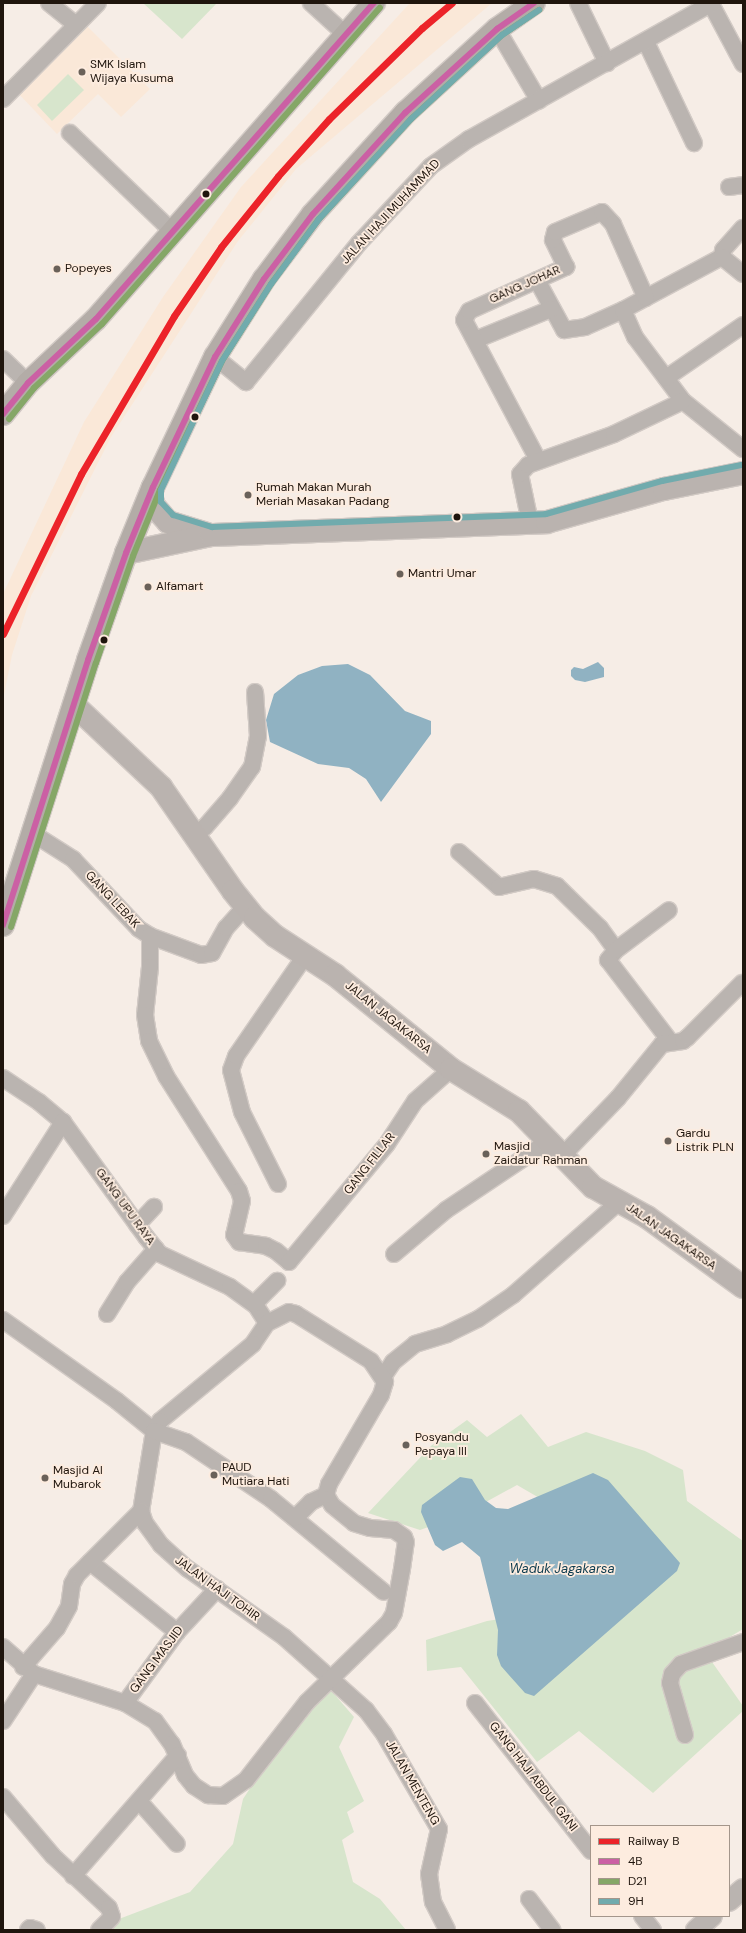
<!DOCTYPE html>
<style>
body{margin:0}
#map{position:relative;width:746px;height:1933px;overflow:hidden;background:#f6ede6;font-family:"DM Sans",sans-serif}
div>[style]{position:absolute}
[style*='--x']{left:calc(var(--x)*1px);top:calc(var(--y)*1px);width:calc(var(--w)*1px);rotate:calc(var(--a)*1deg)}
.built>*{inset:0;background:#fae8d8}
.green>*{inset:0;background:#d7e5cc}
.water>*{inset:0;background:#90b2c2}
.roads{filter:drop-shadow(1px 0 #d2cac5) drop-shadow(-1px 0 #d2cac5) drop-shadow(0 1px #d2cac5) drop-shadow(0 -1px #d2cac5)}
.minor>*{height:16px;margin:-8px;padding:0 8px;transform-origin:8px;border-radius:8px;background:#bab4b0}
.tertiary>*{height:20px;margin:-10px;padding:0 10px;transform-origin:10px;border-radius:10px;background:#bab4b0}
.secondary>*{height:22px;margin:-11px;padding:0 11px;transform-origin:11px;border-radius:11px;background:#bab3af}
.primary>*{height:22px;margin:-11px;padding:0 11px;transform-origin:11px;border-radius:11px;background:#b3aca7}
.bus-1>*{height:6px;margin:-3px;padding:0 3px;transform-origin:3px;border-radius:3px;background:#cb60a4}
.bus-2>*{height:6px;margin:-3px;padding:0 3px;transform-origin:3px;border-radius:3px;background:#85a767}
.bus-3>*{height:6px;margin:-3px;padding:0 3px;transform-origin:3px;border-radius:3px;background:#71abad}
.rail-1>*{height:7px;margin:-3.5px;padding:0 3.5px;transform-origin:3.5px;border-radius:3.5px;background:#ec2329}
.dots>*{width:11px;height:11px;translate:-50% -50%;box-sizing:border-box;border:2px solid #fdecdf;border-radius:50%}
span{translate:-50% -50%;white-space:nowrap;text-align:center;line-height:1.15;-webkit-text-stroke:3.5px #fdecdf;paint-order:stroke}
.poi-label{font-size:12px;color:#1f150d}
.left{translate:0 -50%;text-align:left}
.street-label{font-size:12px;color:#1f150d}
.water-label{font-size:13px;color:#0b3a4d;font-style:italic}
.frame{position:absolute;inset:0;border:4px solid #1f150d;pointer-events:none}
.legend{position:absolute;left:590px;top:1825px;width:140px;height:92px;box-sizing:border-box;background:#fdecdf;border:1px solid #a4968b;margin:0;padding:5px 7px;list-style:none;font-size:12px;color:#1f150d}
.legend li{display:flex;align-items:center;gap:8px;height:20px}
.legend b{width:20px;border:1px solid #a4968b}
</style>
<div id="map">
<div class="built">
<div style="clip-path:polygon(410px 3px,492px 3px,296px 169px,238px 241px,111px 437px,31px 596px,12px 655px,3px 700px,3px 594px,84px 422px,163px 297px,241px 187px)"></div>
<div style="clip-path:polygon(82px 21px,150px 89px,121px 117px,98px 94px,57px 134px,14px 89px)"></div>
</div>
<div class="green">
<div style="clip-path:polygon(143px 3px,217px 3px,182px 39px)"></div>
<div style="clip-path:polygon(68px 74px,84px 90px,52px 121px,37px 105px)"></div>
<div style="clip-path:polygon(521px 1414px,548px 1447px,586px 1432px,645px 1451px,683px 1470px,687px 1501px,743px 1541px,743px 1629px,705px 1652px,743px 1706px,743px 1711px,653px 1793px,579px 1731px,537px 1762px,461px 1667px,427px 1671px,426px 1640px,487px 1621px,534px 1614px,548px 1503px,517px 1485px,464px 1514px,420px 1530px,368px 1513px,432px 1445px,467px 1420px,487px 1437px)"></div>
<div style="clip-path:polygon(329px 1688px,354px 1717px,339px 1747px,364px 1801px,347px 1812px,354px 1832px,342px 1840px,353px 1882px,380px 1899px,406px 1930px,105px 1930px,111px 1922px,190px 1892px,233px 1844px,243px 1799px,272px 1755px)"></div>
</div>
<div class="water">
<div style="clip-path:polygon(598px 662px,604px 668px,604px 677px,585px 682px,575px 680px,571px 676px,571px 670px,574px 667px,583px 669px)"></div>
<div style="clip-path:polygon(348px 664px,370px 675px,405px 711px,431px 721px,431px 734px,381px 802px,366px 779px,349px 768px,318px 764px,270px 742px,266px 720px,274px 694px,298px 675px,322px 666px)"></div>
<div style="clip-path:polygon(593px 1473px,608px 1480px,680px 1563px,677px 1571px,534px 1696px,525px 1693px,501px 1666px,497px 1655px,498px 1630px,480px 1557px,462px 1542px,443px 1551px,435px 1545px,421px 1512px,422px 1505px,460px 1477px,472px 1479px,485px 1500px,496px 1508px,508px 1509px)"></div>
</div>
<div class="roads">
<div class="minor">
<div style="--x:49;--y:3;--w:33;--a:39"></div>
<div style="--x:311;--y:3;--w:46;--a:42.4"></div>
<div style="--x:578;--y:3;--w:67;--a:64.2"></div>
<div style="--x:711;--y:4;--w:68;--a:61.9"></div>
<div style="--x:497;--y:29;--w:83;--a:59.7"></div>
<div style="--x:646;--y:42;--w:112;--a:64.6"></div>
<div style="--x:3;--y:99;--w:135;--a:-45.3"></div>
<div style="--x:70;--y:133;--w:141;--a:43.9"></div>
<div style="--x:729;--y:187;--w:14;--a:-8"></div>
<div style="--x:722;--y:257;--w:7;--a:-82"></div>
<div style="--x:723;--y:250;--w:30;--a:-48"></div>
<div style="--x:537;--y:280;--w:57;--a:61.6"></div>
<div style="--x:564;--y:330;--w:21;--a:-8"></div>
<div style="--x:585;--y:327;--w:42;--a:-24.1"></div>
<div style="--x:623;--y:310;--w:112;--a:-28.2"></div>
<div style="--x:722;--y:257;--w:27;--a:39"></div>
<div style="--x:623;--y:310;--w:30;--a:66"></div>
<div style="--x:635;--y:337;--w:80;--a:53.1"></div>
<div style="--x:683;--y:401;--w:77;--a:38.7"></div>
<div style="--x:475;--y:340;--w:82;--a:-22.2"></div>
<div style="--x:215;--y:357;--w:40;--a:39"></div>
<div style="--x:246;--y:382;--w:179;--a:-50.9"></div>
<div style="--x:359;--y:243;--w:105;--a:-46.9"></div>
<div style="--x:431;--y:166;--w:47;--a:-35.4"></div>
<div style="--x:469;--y:139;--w:278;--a:-29.2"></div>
<div style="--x:3;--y:359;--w:35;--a:44"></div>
<div style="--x:666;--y:378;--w:93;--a:-34.5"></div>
<div style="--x:538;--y:460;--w:158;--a:-117.9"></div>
<div style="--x:464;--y:320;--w:10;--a:-61"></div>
<div style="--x:469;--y:311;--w:107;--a:-24.4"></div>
<div style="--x:566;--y:267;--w:30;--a:-116"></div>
<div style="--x:553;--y:240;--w:8;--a:-76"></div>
<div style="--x:555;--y:232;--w:51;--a:-23.1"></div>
<div style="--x:602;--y:212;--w:16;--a:47"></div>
<div style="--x:613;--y:224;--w:81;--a:66"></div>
<div style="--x:530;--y:522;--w:49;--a:-101.8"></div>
<div style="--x:520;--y:474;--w:12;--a:-48"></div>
<div style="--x:528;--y:465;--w:91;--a:-19.8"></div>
<div style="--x:614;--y:434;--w:76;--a:-25.6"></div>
<div style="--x:32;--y:833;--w:49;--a:32.4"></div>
<div style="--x:73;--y:859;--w:96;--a:46.7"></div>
<div style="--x:139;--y:929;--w:13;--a:32"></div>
<div style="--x:150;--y:936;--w:54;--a:20.4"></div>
<div style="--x:201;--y:955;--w:11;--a:-10"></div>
<div style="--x:212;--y:953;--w:29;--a:-61"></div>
<div style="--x:226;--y:928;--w:30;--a:-48"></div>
<div style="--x:195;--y:834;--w:12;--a:-35"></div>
<div style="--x:205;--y:827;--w:38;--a:-49"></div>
<div style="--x:230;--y:798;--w:38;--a:-55"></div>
<div style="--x:252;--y:767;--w:32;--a:-79"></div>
<div style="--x:258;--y:736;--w:44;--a:-93.9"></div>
<div style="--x:459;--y:852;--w:53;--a:41.2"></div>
<div style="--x:499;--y:887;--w:36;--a:-13"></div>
<div style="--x:534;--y:879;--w:24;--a:17"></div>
<div style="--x:557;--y:886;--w:60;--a:44.3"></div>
<div style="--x:600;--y:928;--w:27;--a:54"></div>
<div style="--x:616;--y:950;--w:13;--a:129"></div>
<div style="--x:608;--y:960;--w:102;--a:52.6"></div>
<div style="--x:150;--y:936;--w:31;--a:90"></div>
<div style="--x:150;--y:967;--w:48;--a:95.9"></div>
<div style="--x:145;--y:1015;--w:26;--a:81"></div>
<div style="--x:149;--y:1041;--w:39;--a:64"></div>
<div style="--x:166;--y:1076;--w:136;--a:57.6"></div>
<div style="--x:239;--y:1191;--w:10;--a:73"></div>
<div style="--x:242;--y:1201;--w:35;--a:103"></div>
<div style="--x:234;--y:1235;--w:9;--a:54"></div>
<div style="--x:239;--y:1242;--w:27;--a:8"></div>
<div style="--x:266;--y:1246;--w:11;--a:27"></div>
<div style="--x:276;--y:1251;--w:17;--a:40"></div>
<div style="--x:289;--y:1262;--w:153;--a:-50.3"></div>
<div style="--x:387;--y:1144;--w:51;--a:-56.9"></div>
<div style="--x:415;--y:1101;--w:48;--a:-41.6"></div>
<div style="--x:616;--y:950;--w:66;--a:-37"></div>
<div style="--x:3;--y:1078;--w:43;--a:33.7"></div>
<div style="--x:39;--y:1102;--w:31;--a:40"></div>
<div style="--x:63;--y:1122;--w:142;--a:54.2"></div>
<div style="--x:146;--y:1237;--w:22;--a:51"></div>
<div style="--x:160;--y:1254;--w:77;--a:25.2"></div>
<div style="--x:230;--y:1287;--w:32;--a:36"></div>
<div style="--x:256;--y:1306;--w:20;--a:57"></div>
<div style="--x:563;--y:1155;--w:79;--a:-46"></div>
<div style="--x:618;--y:1098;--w:70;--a:-50.8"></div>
<div style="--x:662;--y:1044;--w:21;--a:-8"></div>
<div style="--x:683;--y:1041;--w:6;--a:-39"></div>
<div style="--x:688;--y:1037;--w:76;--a:-45"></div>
<div style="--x:278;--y:1184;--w:80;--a:-116.6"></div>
<div style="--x:242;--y:1112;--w:43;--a:-104.7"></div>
<div style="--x:231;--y:1070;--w:15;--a:-70"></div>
<div style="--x:236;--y:1056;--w:121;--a:-55.4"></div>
<div style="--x:3;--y:1216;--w:112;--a:-57.4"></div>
<div style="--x:137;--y:1225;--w:25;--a:-47"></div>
<div style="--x:394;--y:1254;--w:68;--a:-40.2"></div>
<div style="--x:446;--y:1210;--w:124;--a:-33.8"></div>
<div style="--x:254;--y:1304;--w:33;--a:-45"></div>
<div style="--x:107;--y:1314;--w:38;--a:-58"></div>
<div style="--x:127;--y:1282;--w:44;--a:-48.7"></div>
<div style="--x:3;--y:1320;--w:140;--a:35.4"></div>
<div style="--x:117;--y:1401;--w:48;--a:39"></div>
<div style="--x:154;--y:1431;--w:81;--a:99.2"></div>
<div style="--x:141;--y:1511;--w:13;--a:72"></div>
<div style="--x:145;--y:1523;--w:27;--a:54"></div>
<div style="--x:161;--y:1545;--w:36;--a:42"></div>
<div style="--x:188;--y:1569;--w:118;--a:35.3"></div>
<div style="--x:284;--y:1637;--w:110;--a:41.7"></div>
<div style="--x:366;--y:1710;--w:30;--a:53"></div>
<div style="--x:384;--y:1734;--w:110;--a:59.9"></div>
<div style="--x:439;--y:1829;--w:46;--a:102.5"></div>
<div style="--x:429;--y:1874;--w:28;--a:82"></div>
<div style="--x:433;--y:1902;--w:31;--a:63"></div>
<div style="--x:267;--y:1323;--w:25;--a:124"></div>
<div style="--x:253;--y:1344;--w:121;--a:140.4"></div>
<div style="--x:160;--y:1421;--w:12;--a:121"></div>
<div style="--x:154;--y:1431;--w:34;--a:19"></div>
<div style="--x:186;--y:1442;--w:102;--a:33.8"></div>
<div style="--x:271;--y:1499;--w:146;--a:39.5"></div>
<div style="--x:383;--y:1377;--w:18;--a:-56"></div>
<div style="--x:393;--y:1362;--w:28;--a:-39"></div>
<div style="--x:415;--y:1344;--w:34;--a:-17"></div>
<div style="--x:447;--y:1334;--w:34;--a:-26"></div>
<div style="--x:478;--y:1319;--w:42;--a:-34.4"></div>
<div style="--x:513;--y:1295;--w:142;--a:-41.3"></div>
<div style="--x:295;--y:1518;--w:23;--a:-45"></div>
<div style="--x:311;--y:1502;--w:17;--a:-25"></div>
<div style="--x:90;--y:1562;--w:112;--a:38.8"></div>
<div style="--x:3;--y:1647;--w:41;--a:41.1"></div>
<div style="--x:34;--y:1674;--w:96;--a:17.7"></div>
<div style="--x:125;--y:1703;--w:35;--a:31"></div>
<div style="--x:155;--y:1721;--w:29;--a:54"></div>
<div style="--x:172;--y:1744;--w:34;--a:67"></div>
<div style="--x:185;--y:1775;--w:14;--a:51"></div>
<div style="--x:194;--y:1786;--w:17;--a:33"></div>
<div style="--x:208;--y:1795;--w:15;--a:4"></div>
<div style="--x:223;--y:1796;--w:28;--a:-35"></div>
<div style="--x:246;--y:1780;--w:99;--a:-52"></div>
<div style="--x:307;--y:1702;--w:115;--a:-44.3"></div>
<div style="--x:389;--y:1622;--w:10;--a:-61"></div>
<div style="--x:394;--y:1613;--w:45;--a:-79.7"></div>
<div style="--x:402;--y:1569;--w:27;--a:-82"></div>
<div style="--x:406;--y:1542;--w:5;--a:-112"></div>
<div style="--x:404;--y:1537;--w:12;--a:-145"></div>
<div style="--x:394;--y:1530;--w:24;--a:-175"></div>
<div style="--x:370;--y:1528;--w:17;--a:-163"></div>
<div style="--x:354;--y:1523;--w:28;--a:-141"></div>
<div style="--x:332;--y:1505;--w:12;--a:-121"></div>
<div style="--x:326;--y:1495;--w:11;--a:-75"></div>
<div style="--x:329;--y:1484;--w:103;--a:-59.7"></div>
<div style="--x:381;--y:1395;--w:14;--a:-73"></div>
<div style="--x:385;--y:1382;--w:25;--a:-124"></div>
<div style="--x:371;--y:1361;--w:89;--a:-147.9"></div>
<div style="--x:296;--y:1314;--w:7;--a:-164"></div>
<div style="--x:289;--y:1312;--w:25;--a:153"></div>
<div style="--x:23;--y:1667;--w:52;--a:-48.9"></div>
<div style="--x:57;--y:1628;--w:25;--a:-61"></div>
<div style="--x:69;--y:1606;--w:22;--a:-82"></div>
<div style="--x:72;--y:1584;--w:10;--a:-61"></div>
<div style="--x:77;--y:1575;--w:91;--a:-45"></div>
<div style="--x:125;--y:1703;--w:88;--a:-53.8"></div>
<div style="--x:177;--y:1632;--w:59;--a:-47.1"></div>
<div style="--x:475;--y:1703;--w:188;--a:51.9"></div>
<div style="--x:3;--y:1721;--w:56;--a:-56.6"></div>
<div style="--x:685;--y:1735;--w:54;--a:-106.1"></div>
<div style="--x:670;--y:1683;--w:9;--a:-77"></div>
<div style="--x:672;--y:1674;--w:13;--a:-48"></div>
<div style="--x:681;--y:1664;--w:66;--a:-19.5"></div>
<div style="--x:3;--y:1797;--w:77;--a:49.7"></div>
<div style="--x:53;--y:1856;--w:76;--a:42.9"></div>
<div style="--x:109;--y:1908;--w:9;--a:72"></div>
<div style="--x:112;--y:1917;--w:18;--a:135"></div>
<div style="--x:139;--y:1801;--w:57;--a:48.5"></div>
<div style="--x:73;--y:1876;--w:160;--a:-49"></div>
<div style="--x:529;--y:1899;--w:39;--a:53"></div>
<div style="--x:642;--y:1916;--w:18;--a:52"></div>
<div style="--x:28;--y:1930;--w:3;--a:-45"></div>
<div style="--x:30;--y:1928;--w:7;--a:16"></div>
</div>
<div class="tertiary">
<div style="--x:729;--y:1901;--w:18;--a:-41"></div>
<div style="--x:696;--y:1930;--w:21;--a:-41"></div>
</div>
<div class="secondary">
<div style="--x:153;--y:487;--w:8;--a:104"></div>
<div style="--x:151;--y:495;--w:11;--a:75"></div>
<div style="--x:154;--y:506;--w:21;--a:49"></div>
<div style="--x:168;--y:522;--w:41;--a:17.1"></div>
<div style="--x:126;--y:553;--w:87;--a:-12"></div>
<div style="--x:211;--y:535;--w:336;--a:-2.2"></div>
<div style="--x:547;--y:522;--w:122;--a:-15.8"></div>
<div style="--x:664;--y:489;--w:81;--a:-11.4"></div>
<div style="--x:74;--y:705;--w:120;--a:43.3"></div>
<div style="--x:161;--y:787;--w:126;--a:55.3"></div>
<div style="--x:233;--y:891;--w:35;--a:51"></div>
<div style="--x:255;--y:918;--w:27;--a:42"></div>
<div style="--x:275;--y:936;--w:72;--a:33"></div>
<div style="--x:335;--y:975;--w:149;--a:39"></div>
<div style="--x:451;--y:1069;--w:80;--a:31.7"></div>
<div style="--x:519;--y:1111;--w:106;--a:45.8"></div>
<div style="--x:593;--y:1187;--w:62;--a:29.1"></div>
<div style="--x:647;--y:1217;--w:119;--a:36.1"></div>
</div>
<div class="primary">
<div style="--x:3;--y:414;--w:40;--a:-51"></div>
<div style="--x:28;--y:383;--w:93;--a:-43.3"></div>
<div style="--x:96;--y:319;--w:421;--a:-48.7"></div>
<div style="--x:3;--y:925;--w:278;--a:-72.2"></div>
<div style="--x:88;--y:660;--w:114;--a:-70.4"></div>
<div style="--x:126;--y:553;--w:71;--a:-67.8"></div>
<div style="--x:153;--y:487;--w:144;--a:-64.5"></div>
<div style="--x:215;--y:357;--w:92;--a:-57.9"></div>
<div style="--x:264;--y:279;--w:81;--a:-53"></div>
<div style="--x:313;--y:214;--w:137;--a:-47.7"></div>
<div style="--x:405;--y:113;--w:125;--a:-42.4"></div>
<div style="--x:497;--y:29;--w:45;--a:-35.1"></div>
</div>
</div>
<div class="bus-1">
<div style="--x:3;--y:414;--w:40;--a:-51"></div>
<div style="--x:28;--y:383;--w:93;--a:-43.3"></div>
<div style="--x:96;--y:319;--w:421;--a:-48.7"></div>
<div style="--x:3;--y:925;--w:278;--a:-72.2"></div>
<div style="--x:88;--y:660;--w:114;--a:-70.4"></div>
<div style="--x:126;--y:553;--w:71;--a:-67.8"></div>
<div style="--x:153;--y:487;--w:144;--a:-64.5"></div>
<div style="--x:215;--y:357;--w:92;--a:-57.9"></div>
<div style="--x:264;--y:279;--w:81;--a:-53"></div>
<div style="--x:313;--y:214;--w:137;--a:-47.7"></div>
<div style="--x:405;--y:113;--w:125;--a:-42.4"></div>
<div style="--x:497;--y:29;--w:45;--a:-35.1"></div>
</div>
<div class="bus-2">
<div style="--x:9;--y:419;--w:40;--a:-51"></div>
<div style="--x:34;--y:388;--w:93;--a:-43.3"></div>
<div style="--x:102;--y:324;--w:421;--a:-48.7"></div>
<div style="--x:11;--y:927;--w:277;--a:-72.2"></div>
<div style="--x:96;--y:663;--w:113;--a:-70.9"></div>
<div style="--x:133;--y:556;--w:71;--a:-67.8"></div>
<div style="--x:160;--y:490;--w:143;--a:-64.3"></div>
<div style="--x:222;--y:361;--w:91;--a:-57.5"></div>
<div style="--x:271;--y:284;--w:81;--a:-53.6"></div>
<div style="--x:319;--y:219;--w:136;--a:-47.4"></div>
<div style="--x:411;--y:119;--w:124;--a:-42.7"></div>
<div style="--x:502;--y:35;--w:45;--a:-34"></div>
</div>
<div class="bus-3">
<div style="--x:539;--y:10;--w:45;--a:146"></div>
<div style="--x:502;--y:35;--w:124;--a:137.3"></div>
<div style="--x:411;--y:119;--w:136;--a:132.6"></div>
<div style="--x:319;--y:219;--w:81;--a:126.4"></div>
<div style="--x:271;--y:284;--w:91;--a:122.5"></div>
<div style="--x:222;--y:361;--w:143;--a:115.3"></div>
<div style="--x:161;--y:490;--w:12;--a:90"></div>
<div style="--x:161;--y:502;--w:18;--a:47"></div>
<div style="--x:173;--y:515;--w:41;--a:17.1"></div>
<div style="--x:212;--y:527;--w:334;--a:-2.2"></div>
<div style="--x:546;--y:514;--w:121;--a:-15.9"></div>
<div style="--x:662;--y:481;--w:81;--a:-11.4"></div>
</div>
<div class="rail-1">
<div style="--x:3;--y:634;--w:178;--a:-64"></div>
<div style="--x:81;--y:474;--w:183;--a:-59.5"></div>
<div style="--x:174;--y:316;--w:83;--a:-55.7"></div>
<div style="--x:221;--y:247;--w:91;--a:-51.2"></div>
<div style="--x:278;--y:176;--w:76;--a:-48.2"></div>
<div style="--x:329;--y:119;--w:130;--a:-44.4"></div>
<div style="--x:422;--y:28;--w:39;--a:-40"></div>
</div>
<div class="dots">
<div style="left:82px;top:72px;background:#6a6159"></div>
<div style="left:206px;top:194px;background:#1f150d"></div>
<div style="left:57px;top:269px;background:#6a6159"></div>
<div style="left:195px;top:417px;background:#1f150d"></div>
<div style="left:248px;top:495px;background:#6a6159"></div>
<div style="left:457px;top:517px;background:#1f150d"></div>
<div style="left:400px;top:574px;background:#6a6159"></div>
<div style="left:148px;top:587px;background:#6a6159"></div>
<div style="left:104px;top:640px;background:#1f150d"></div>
<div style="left:668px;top:1141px;background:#6a6159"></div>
<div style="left:486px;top:1154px;background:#6a6159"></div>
<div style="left:406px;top:1445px;background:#6a6159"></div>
<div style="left:214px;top:1475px;background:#6a6159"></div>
<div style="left:45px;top:1478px;background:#6a6159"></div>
</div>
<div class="poi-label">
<span class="left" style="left:90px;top:72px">SMK Islam<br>Wijaya Kusuma</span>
<span class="left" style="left:65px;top:269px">Popeyes</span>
<span class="left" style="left:256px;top:495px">Rumah Makan Murah<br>Meriah Masakan Padang</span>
<span class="left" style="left:408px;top:574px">Mantri Umar</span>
<span class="left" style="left:156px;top:587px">Alfamart</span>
<span class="left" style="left:676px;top:1141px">Gardu<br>Listrik PLN</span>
<span class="left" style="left:494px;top:1154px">Masjid<br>Zaidatur Rahman</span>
<span class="left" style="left:415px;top:1445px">Posyandu<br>Pepaya III</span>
<span class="left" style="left:222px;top:1475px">PAUD<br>Mutiara Hati</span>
<span class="left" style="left:53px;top:1478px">Masjid Al<br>Mubarok</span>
</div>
<div class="street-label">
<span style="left:391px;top:212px;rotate:-47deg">JALAN HAJI MUHAMMAD</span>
<span style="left:525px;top:285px;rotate:-24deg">GANG JOHAR</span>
<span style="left:112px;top:900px;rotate:47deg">GANG LEBAK</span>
<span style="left:388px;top:1018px;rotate:39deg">JALAN JAGAKARSA</span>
<span style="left:370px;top:1164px;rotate:-52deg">GANG FILLAR</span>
<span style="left:125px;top:1207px;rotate:54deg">GANG UPU RAYA</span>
<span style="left:671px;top:1237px;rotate:35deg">JALAN JAGAKARSA</span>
<span style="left:217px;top:1589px;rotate:36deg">JALAN HAJI TOHIR</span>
<span style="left:157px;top:1660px;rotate:-53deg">GANG MASJID</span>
<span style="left:533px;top:1777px;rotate:52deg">GANG HAJI ABDUL GANI</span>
<span style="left:412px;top:1783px;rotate:60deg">JALAN MENTENG</span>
</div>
<div class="water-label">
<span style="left:562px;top:1569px">Waduk Jagakarsa</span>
</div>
<div class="frame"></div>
<ul class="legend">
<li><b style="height:5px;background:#ec2329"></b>Railway B</li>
<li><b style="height:5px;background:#cb60a4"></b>4B</li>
<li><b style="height:5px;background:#85a767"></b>D21</li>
<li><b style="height:5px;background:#71abad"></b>9H</li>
</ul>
</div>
